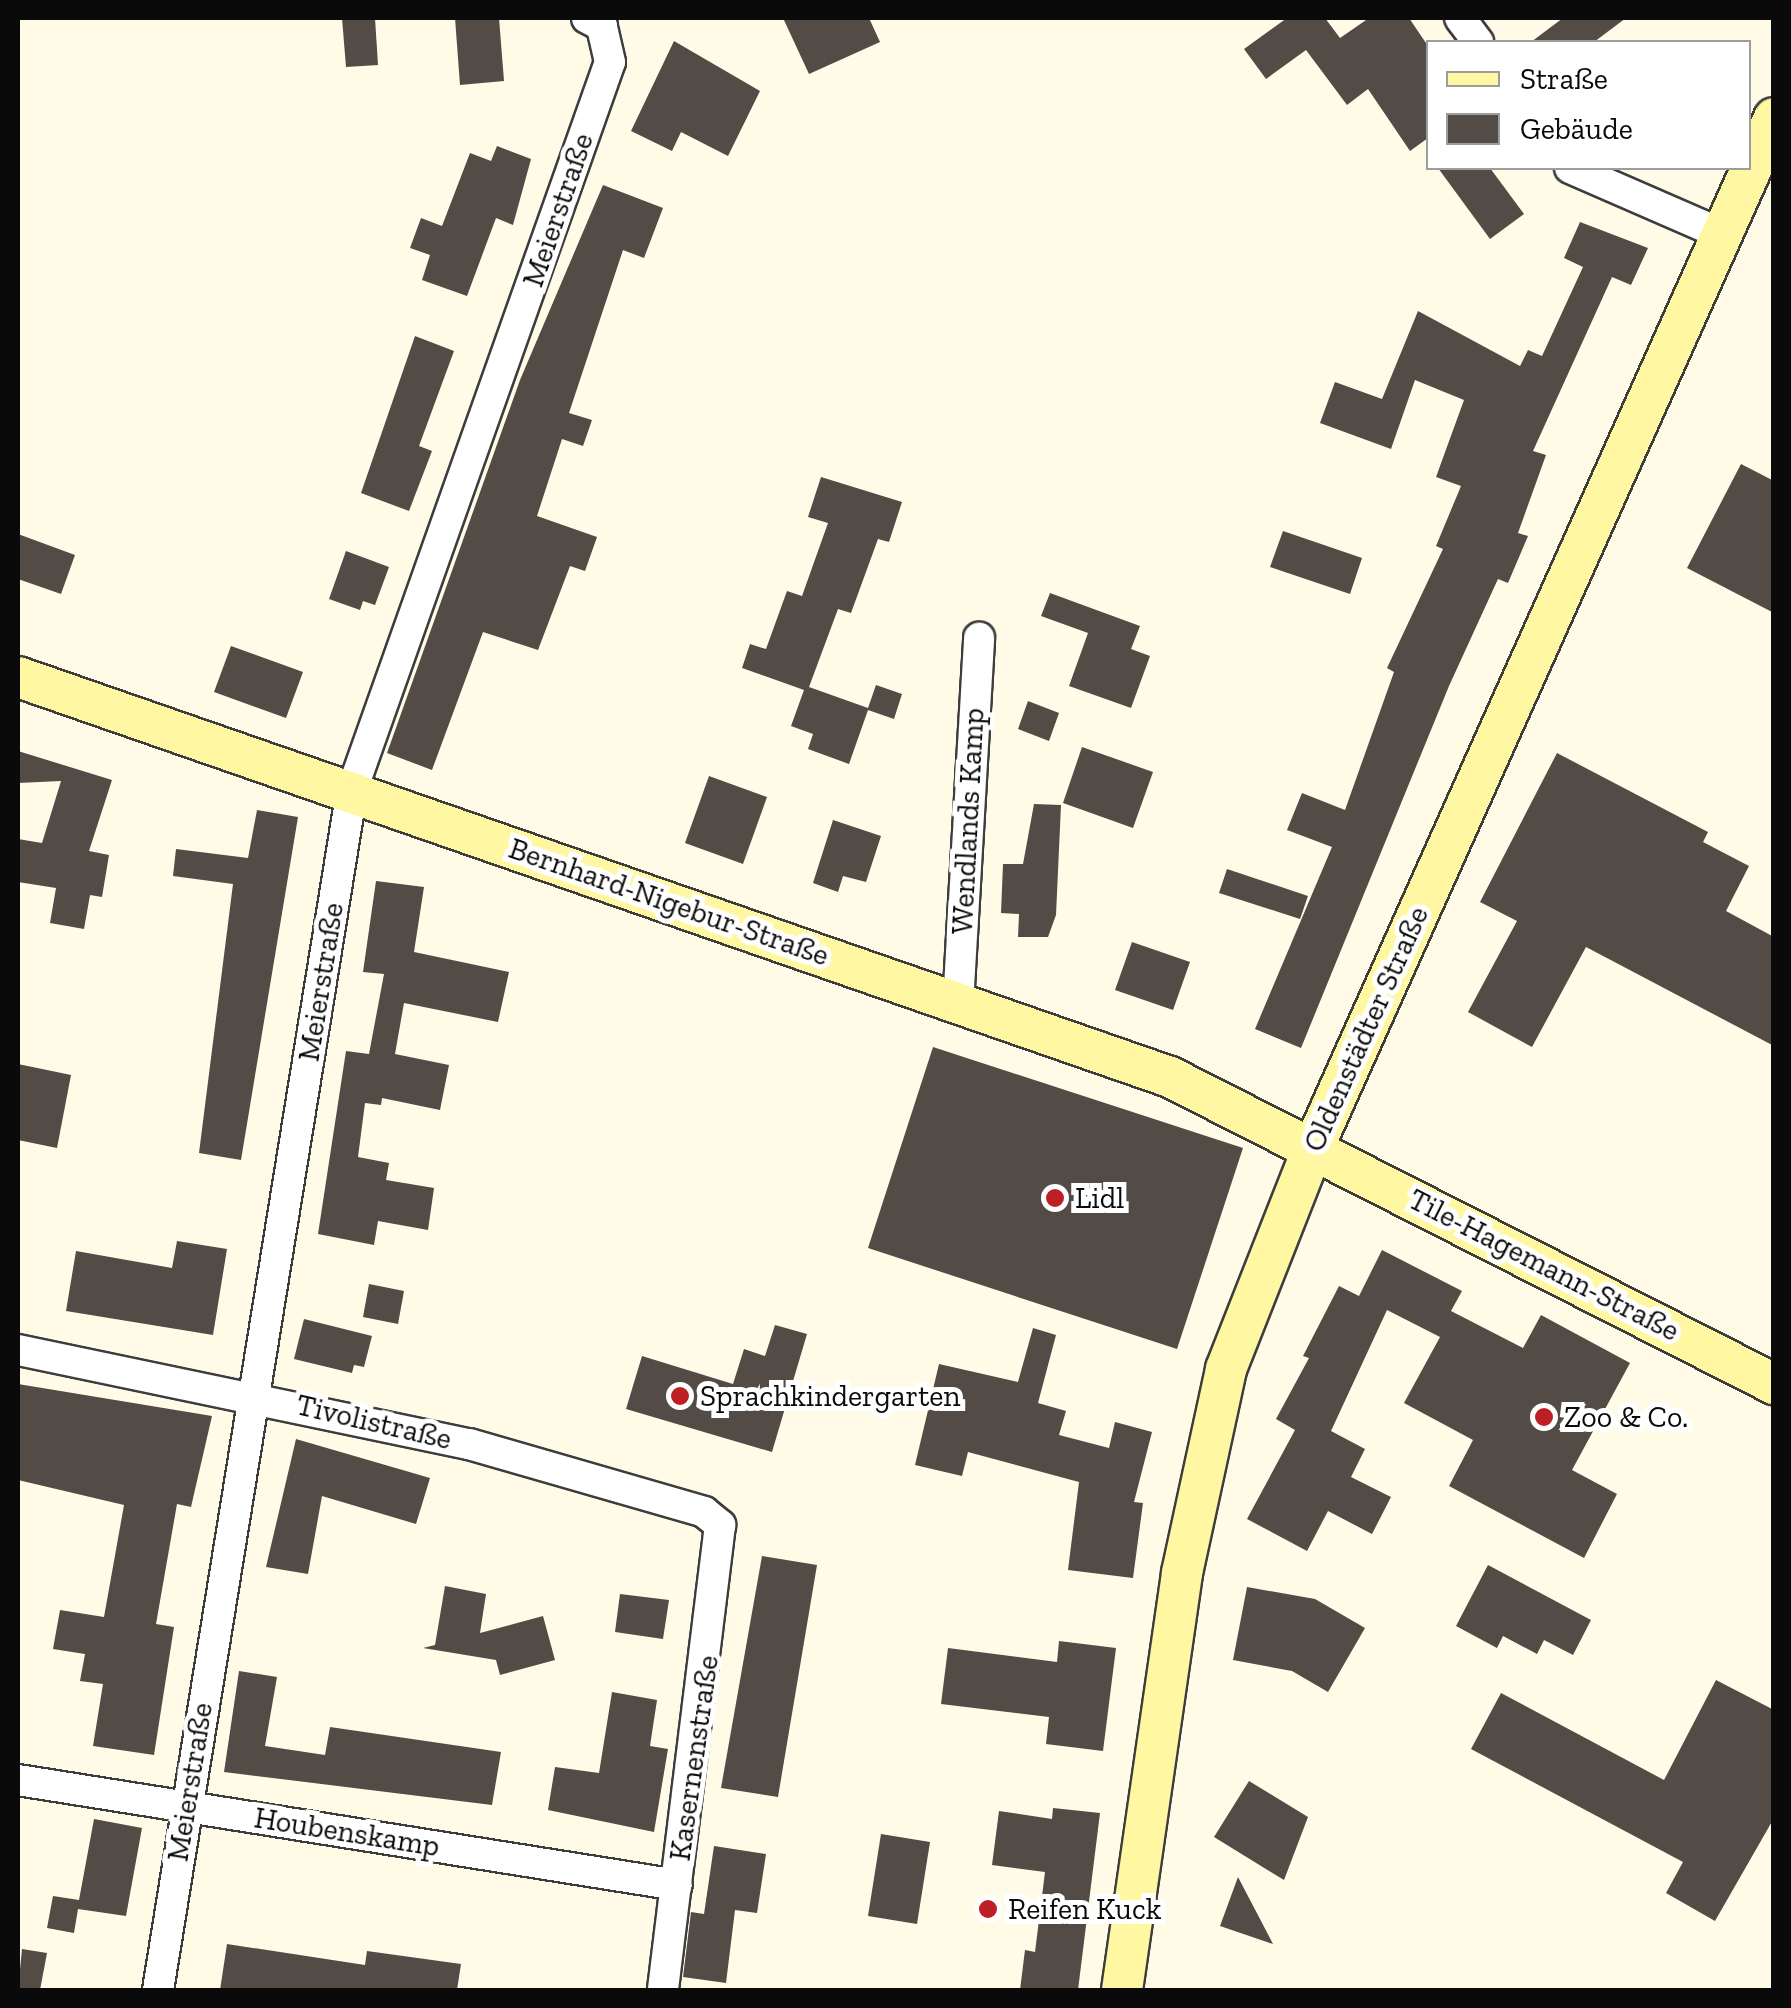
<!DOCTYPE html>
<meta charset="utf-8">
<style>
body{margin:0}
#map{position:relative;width:1791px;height:2008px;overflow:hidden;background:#fffbe7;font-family:"Zilla Slab",serif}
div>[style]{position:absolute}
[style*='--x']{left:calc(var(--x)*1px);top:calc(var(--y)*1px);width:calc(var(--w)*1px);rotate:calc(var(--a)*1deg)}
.building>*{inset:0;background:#524b46}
.roads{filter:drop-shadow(2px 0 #3d3d3d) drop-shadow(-2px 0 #3d3d3d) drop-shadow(0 2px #3d3d3d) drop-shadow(0 -2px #3d3d3d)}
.street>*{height:30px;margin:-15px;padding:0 15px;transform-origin:15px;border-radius:15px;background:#fff}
.secondary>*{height:40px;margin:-20px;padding:0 20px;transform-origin:20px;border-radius:20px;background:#fff7a2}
.dots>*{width:28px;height:28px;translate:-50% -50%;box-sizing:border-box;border:5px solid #fff;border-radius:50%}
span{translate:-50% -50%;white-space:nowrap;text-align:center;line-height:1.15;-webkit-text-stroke:10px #fff;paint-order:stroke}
.street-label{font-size:30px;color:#0a0a0a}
.poi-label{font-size:30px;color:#0a0a0a}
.left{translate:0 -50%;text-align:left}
.frame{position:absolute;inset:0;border:20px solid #0a0a0a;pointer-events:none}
.legend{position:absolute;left:1426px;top:40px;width:325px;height:130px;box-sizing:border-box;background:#fff;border:2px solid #9d9d9d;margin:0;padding:12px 18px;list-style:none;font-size:30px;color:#0a0a0a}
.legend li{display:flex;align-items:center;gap:20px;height:50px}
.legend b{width:50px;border:2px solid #9d9d9d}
</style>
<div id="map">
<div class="building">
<div style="clip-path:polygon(342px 18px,375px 18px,378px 65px,346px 67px)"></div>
<div style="clip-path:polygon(455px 18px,499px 18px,504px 81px,460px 85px)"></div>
<div style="clip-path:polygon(783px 18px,869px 18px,880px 42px,809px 74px)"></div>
<div style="clip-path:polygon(1287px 18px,1325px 18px,1340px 38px,1369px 18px,1409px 18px,1428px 46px,1428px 138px,1410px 151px,1368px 89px,1347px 105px,1306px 50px,1266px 79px,1244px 49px)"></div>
<div style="clip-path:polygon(1563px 18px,1626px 18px,1594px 42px,1531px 42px)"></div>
<div style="clip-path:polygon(674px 41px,760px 91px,728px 156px,681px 132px,672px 151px,631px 131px)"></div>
<div style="clip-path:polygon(497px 146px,531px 159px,513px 225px,496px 218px,467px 296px,422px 280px,430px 255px,410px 248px,421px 218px,442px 226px,470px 153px,491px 161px)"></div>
<div style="clip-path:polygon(1438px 168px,1490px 168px,1524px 214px,1490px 239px)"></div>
<div style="clip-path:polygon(603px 185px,663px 208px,644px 258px,623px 250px,569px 413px,592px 420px,583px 446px,562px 439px,537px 516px,597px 537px,585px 571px,570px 566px,538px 650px,483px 632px,432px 770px,387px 753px,520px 380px)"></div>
<div style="clip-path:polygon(1580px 222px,1648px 248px,1631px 285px,1612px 277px,1533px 451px,1546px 455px,1518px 533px,1528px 536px,1508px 583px,1498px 579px,1449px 686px,1301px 1048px,1255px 1029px,1332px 847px,1287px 830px,1302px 793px,1345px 810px,1394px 672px,1387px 668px,1443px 549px,1436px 546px,1461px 486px,1436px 477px,1464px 400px,1415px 380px,1391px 449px,1320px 423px,1335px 382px,1382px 399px,1418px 311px,1520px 366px,1528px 350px,1542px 356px,1583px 267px,1564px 258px)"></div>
<div style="clip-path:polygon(415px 336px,454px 351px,419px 446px,432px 451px,409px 511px,361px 493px)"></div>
<div style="clip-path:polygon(1741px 464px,1774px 481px,1774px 613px,1687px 568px)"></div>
<div style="clip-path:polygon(821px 477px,902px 502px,889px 542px,878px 539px,851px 613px,838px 609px,809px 687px,868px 708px,876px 685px,902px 694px,894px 719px,868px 710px,849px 764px,808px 749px,813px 734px,791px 726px,804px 690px,742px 668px,750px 644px,766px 649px,787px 591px,802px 596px,828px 523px,808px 517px)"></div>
<div style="clip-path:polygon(1283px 531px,1362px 558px,1350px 594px,1270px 567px)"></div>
<div style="clip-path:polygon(18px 534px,75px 555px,61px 594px,18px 579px)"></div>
<div style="clip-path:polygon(346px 551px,389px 567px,375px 605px,363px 601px,360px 610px,329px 599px)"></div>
<div style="clip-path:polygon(1050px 593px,1140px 626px,1131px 649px,1112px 642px,1150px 656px,1131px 708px,1069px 686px,1088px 633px,1041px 616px)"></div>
<div style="clip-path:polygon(231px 646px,303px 672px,286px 718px,214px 692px)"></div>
<div style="clip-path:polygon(1028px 701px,1059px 713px,1049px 741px,1018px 729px)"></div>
<div style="clip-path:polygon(1082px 747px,1153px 772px,1133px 828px,1063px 803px)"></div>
<div style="clip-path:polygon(18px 751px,112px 780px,89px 851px,109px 855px,102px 897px,90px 895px,84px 929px,50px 923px,56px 888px,18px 882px,18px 839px,42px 843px,61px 781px,18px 783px)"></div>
<div style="clip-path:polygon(1557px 753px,1708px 832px,1703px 842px,1749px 866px,1726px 911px,1774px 937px,1774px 1046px,1586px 947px,1532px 1047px,1468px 1012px,1517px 921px,1480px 902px)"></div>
<div style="clip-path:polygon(709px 776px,767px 797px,743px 864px,685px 843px)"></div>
<div style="clip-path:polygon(1034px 804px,1061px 805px,1056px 915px,1048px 937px,1018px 937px,1019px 914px,1001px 913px,1003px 864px,1023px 864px)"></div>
<div style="clip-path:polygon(257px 810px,298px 817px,241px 1160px,199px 1153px,233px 884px,173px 876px,176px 849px,248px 858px)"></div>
<div style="clip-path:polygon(833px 820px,881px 836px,866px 882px,843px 876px,838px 892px,813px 883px)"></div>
<div style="clip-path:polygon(1227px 869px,1308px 896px,1300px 919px,1219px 893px)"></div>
<div style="clip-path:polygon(376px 881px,424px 887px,414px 952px,509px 972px,498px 1022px,404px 1003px,395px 1054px,449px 1065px,440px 1110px,382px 1098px,381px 1105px,365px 1103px,358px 1157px,389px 1163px,386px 1180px,434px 1188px,428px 1230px,378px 1221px,374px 1245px,318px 1234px,346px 1051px,369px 1054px,384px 974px,363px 972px)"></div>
<div style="clip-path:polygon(1132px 942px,1190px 962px,1173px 1010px,1115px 990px)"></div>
<div style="clip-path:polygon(933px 1047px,1243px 1148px,1177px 1349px,868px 1248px)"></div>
<div style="clip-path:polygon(18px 1064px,71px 1075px,57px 1148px,18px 1140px)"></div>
<div style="clip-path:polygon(177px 1241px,227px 1249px,213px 1335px,66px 1311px,76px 1251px,172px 1268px)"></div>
<div style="clip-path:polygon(1382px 1250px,1462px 1291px,1451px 1311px,1523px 1348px,1541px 1315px,1630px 1363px,1572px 1470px,1617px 1494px,1584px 1558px,1449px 1486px,1473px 1440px,1404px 1403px,1440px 1337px,1387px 1310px,1331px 1431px,1365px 1449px,1351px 1477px,1391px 1497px,1372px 1534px,1328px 1511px,1307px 1551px,1247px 1519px,1295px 1430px,1276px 1419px,1309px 1358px,1303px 1356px,1339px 1286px,1359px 1296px)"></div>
<div style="clip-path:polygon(369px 1284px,404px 1291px,398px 1324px,363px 1317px)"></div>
<div style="clip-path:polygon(304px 1319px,372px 1336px,364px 1367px,354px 1365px,352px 1373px,294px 1359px)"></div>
<div style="clip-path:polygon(775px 1325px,807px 1334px,772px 1452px,626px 1409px,642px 1356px,733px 1384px,744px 1349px,765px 1356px)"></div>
<div style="clip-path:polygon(1033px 1328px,1056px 1335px,1038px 1403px,1066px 1411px,1059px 1435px,1109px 1448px,1115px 1422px,1152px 1432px,1134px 1502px,1143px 1503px,1133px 1578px,1068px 1570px,1079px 1482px,968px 1452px,962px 1476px,915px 1465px,939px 1364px,1018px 1382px)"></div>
<div style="clip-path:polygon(18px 1384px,212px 1416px,191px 1507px,177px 1504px,156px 1624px,174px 1627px,154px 1755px,93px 1746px,103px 1684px,80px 1681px,85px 1654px,53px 1649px,60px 1610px,104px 1617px,124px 1505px,18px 1480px)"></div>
<div style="clip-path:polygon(296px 1439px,430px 1478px,416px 1524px,322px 1496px,308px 1574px,266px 1567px)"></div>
<div style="clip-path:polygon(762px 1556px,817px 1565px,778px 1797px,721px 1788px)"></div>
<div style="clip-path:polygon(1488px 1565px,1591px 1620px,1573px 1655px,1544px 1640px,1537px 1654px,1503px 1636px,1497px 1648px,1456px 1626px)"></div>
<div style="clip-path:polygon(445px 1586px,486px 1594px,480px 1633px,543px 1616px,555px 1660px,500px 1675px,496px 1660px,423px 1648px,435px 1645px)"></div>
<div style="clip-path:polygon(1247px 1587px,1315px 1599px,1365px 1628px,1328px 1692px,1292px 1671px,1233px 1660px)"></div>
<div style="clip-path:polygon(620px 1594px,669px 1600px,663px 1639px,615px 1632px)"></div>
<div style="clip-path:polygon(1059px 1641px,1116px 1648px,1103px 1751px,1046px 1744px,1049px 1717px,941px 1704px,948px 1648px,1057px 1662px)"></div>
<div style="clip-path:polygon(239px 1671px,277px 1677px,265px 1746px,325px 1755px,330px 1727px,501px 1752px,492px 1805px,224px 1772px)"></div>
<div style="clip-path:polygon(1716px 1680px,1774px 1710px,1774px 1818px,1715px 1921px,1666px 1893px,1683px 1862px,1471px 1749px,1501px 1693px,1664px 1780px)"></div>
<div style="clip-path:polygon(612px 1692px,657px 1700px,650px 1746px,668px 1749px,654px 1832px,548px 1810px,555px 1767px,599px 1773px)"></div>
<div style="clip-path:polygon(1249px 1781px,1308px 1817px,1284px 1880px,1214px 1837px)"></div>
<div style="clip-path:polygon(1053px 1808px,1100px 1813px,1078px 1990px,1020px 1990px,1025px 1950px,1035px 1952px,1045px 1872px,992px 1865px,999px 1811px,1052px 1819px)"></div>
<div style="clip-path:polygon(94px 1819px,142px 1828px,126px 1916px,78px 1909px,74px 1933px,47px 1928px,53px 1896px,79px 1900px)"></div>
<div style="clip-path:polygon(881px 1834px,930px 1842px,917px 1924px,868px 1916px)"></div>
<div style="clip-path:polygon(714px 1846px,766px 1854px,757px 1913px,735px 1910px,726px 1983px,683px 1977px,691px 1912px,704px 1914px)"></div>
<div style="clip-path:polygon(1238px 1877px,1273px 1944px,1220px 1926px)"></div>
<div style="clip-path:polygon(227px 1944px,365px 1965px,367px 1951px,461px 1964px,457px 1990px,220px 1990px)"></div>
<div style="clip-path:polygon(22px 1949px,47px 1953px,40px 1990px,18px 1990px)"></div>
</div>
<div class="roads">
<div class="street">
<div style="--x:1460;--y:18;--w:30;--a:53"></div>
<div style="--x:1570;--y:168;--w:166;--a:23.5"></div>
<div style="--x:958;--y:1005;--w:368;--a:-86.7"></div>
<div style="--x:18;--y:1350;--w:461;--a:11.8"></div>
<div style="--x:469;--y:1444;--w:245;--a:16.1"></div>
<div style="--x:704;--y:1512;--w:21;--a:39"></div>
<div style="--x:720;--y:1525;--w:468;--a:97"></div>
<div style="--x:18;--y:1780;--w:667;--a:9.05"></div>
<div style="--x:158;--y:1990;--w:1216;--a:-80.82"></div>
<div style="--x:352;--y:790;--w:772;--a:-70.49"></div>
<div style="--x:610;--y:62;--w:37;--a:-103"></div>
<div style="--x:602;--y:26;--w:17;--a:-152"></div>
</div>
<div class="secondary">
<div style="--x:18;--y:677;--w:1219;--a:19.15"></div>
<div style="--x:1170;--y:1077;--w:678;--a:26.94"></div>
<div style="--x:1122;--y:1990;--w:421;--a:-81.8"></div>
<div style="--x:1182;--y:1573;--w:209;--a:-77.8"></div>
<div style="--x:1226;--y:1369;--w:240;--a:-68.5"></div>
<div style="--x:1314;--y:1146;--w:1126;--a:-65.89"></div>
</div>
</div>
<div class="dots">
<div style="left:1055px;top:1198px;background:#bc2024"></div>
<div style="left:680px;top:1396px;background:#bc2024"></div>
<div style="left:1544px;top:1417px;background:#bc2024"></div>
<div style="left:988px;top:1909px;background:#bc2024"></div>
</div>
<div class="street-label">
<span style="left:558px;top:210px;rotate:-71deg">Meierstraße</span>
<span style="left:968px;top:821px;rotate:-87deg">Wendlands Kamp</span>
<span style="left:669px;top:902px;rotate:19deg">Bernhard-Nigebur-Straße</span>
<span style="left:321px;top:982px;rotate:-81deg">Meierstraße</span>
<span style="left:1366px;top:1029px;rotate:-66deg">Oldenstädter Straße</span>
<span style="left:1544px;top:1265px;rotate:27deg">Tile-Hagemann-Straße</span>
<span style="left:374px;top:1422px;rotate:13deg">Tivolistraße</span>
<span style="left:694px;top:1758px;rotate:-82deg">Kasernenstraße</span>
<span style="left:190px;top:1782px;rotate:-81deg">Meierstraße</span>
<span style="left:347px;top:1832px;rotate:9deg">Houbenskamp</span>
</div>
<div class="poi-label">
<span class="left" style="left:1075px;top:1198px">Lidl</span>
<span class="left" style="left:700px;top:1396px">Sprachkindergarten</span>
<span class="left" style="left:1564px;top:1417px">Zoo &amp; Co.</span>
<span class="left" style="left:1008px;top:1909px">Reifen Kuck</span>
</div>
<div class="frame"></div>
<ul class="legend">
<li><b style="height:12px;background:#fff7a2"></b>Straße</li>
<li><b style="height:28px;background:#524b46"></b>Gebäude</li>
</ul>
</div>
